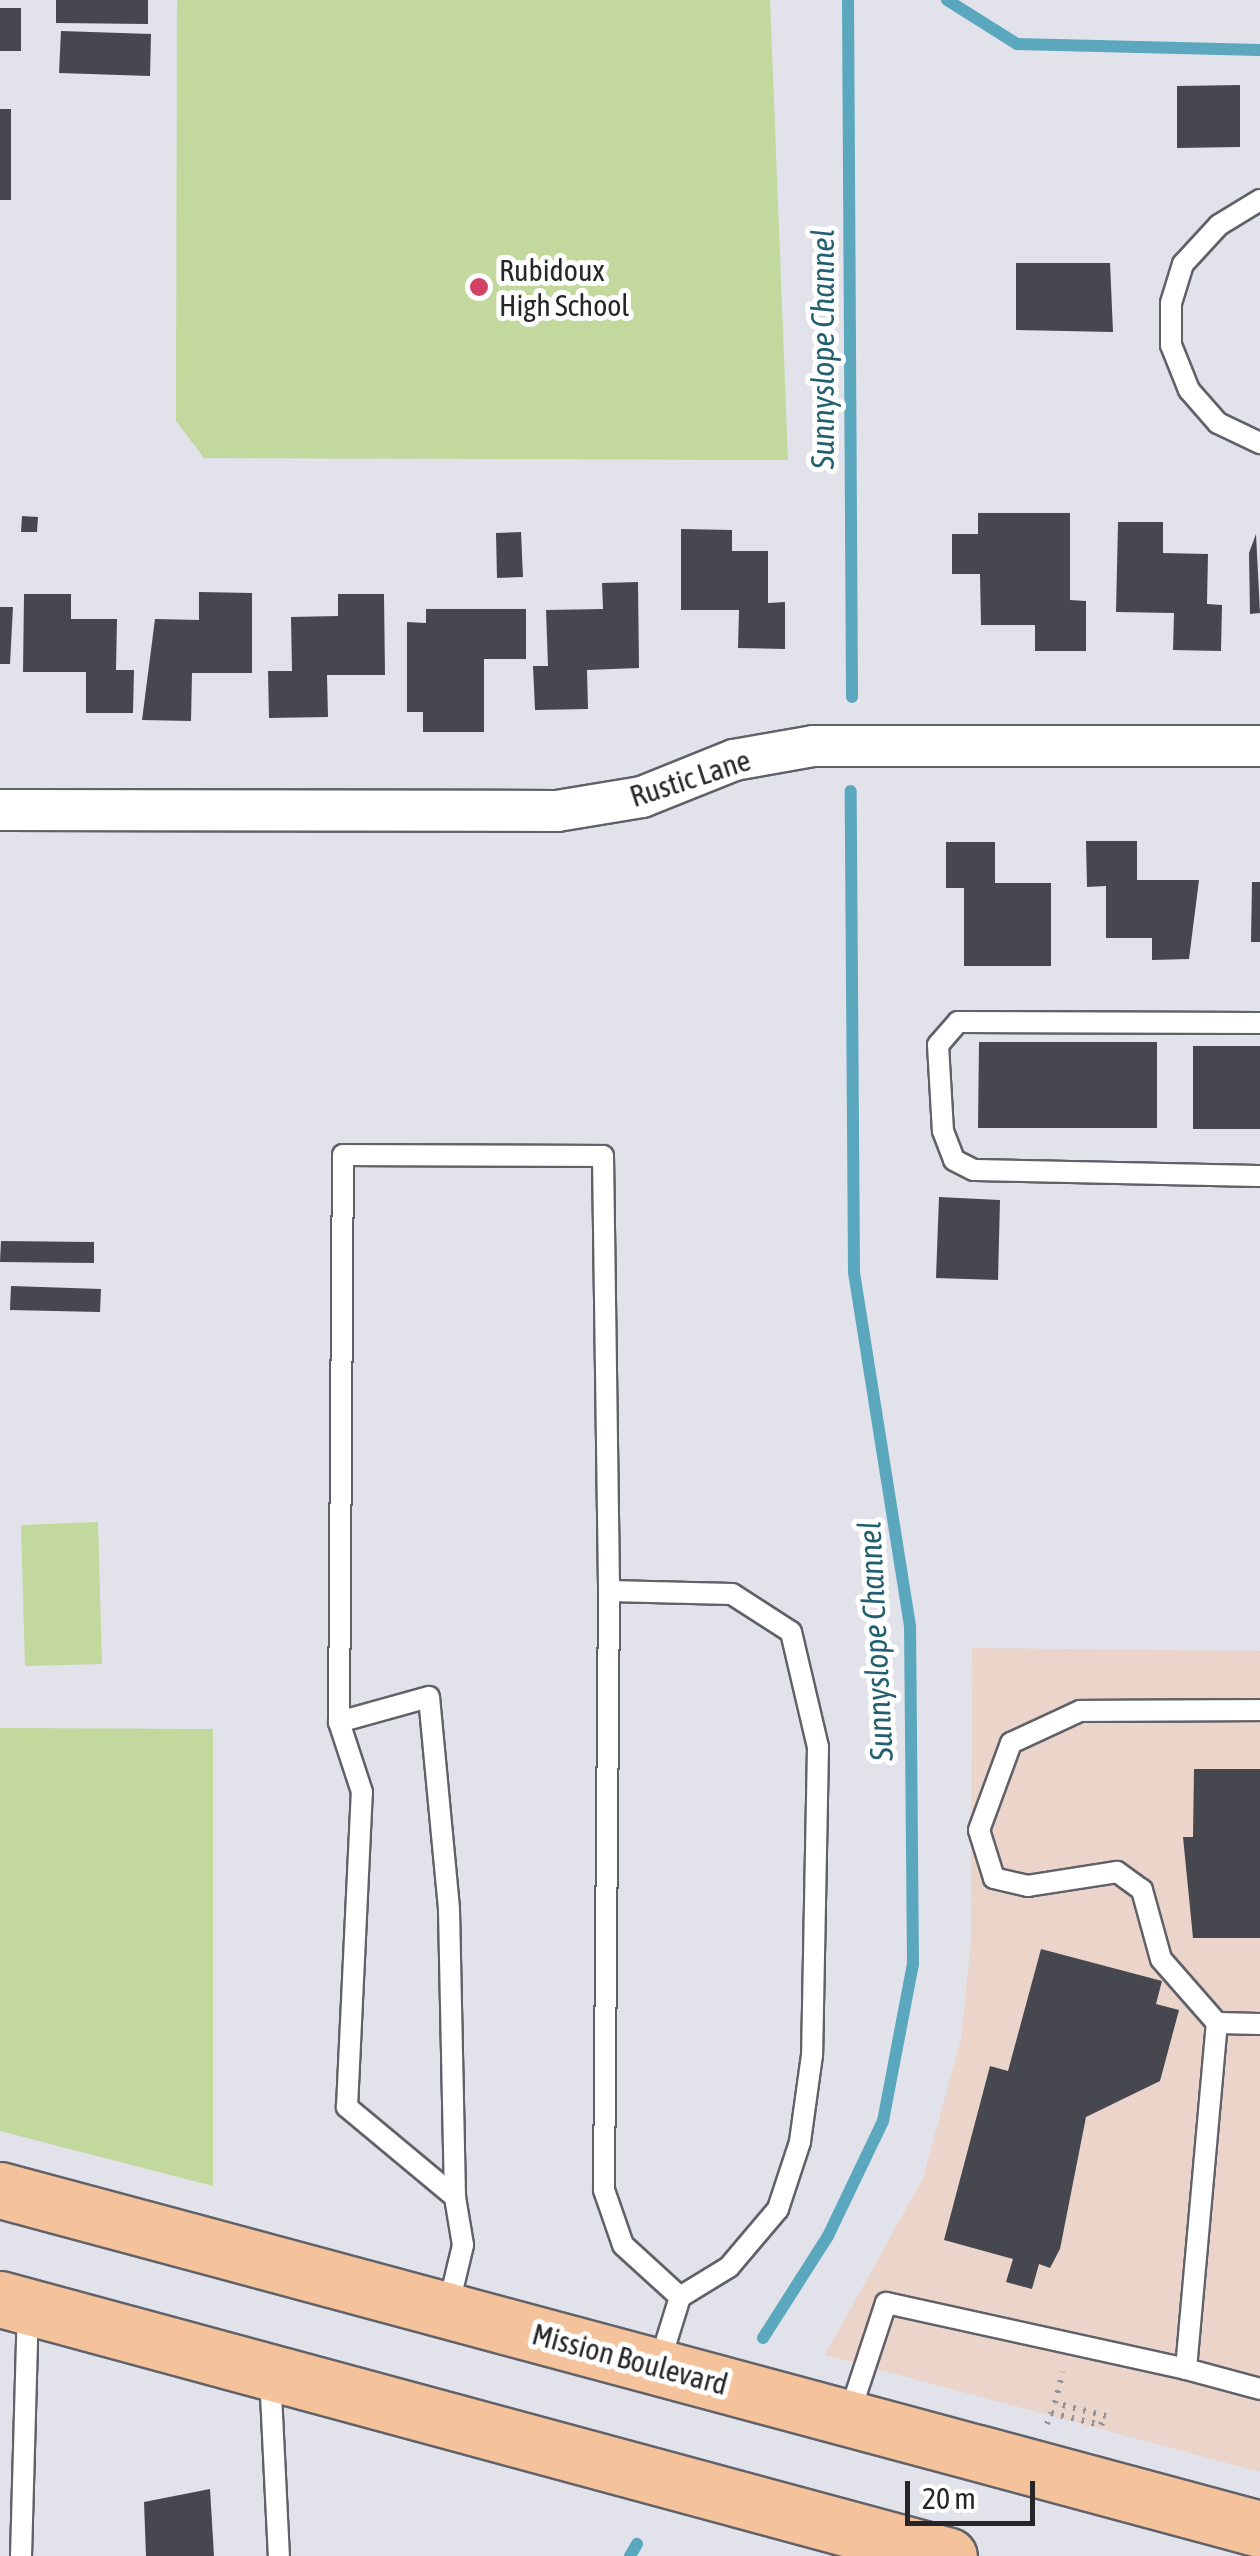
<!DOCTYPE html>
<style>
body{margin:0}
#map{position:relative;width:1260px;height:2556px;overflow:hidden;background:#e2e2eb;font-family:"Asap Condensed",sans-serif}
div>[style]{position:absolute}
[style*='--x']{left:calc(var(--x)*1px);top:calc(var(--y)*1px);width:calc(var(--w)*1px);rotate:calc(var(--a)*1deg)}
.commercial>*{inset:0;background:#ebd4c9}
.green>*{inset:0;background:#c2d89d}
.stream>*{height:12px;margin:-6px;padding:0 6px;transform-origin:6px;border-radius:6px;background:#5aa7be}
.building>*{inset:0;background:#47474f}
.path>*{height:6px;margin-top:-3px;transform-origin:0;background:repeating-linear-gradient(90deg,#939399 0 2.5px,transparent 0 10.5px)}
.roads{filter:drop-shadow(2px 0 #616169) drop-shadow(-2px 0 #616169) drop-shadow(0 2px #616169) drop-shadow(0 -2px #616169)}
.service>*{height:20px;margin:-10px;padding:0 10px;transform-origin:10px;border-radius:10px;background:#fff}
.minor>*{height:40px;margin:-20px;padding:0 20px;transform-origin:20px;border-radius:20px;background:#fff}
.primary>*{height:55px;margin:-27.5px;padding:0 27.5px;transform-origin:27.5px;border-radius:27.5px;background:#f5c39b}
.dots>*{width:28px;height:28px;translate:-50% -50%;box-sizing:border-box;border:5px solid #fff;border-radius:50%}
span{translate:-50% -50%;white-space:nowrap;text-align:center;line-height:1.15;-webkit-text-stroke:10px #fff;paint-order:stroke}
.poi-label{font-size:30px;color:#262629}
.left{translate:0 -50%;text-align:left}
.street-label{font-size:30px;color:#262629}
.water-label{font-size:32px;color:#226071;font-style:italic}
.scale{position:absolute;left:905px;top:2481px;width:130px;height:45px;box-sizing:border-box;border:5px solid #262629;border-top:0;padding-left:12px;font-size:30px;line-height:35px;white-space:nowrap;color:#262629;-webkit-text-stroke:8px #fff;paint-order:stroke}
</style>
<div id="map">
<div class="commercial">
<div style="clip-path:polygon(972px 1648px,1260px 1651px,1260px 2472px,825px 2355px,923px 2178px,961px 2039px,971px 1942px)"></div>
</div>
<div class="green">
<div style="clip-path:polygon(177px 0,770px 0,788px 460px,204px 458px,176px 421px)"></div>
<div style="clip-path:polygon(98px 1522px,102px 1664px,25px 1666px,21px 1525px)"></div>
<div style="clip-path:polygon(0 1728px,213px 1729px,213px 2186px,0 2131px)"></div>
</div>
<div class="stream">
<div style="--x:848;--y:0;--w:697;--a:89.67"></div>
<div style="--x:947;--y:0;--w:83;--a:32.2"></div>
<div style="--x:1017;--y:44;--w:243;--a:1.4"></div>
<div style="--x:763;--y:2338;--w:121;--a:-57.5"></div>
<div style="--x:828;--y:2236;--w:127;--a:-64.4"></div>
<div style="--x:883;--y:2121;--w:160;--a:-79.2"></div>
<div style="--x:913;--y:1964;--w:338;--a:-90.5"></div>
<div style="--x:910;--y:1626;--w:359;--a:-99"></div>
<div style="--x:854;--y:1271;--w:480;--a:-90.4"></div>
<div style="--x:630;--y:2556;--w:14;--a:-60"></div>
</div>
<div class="building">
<div style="clip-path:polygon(56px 0,148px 0,148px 24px,56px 23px)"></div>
<div style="clip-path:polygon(0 8px,21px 8px,21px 51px,0 51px)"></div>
<div style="clip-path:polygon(61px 31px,151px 34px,150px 76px,59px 73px)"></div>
<div style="clip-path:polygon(1240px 85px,1240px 147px,1177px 148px,1177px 86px)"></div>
<div style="clip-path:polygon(0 109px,11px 109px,11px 200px,0 200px)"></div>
<div style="clip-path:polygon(1016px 263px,1110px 263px,1113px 332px,1016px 330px)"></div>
<div style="clip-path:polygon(978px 513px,1070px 513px,1070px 600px,1086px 601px,1086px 651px,1035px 651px,1035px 625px,981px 625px,980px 574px,952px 574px,952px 534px,978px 534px)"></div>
<div style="clip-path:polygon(22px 516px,38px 517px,37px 532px,21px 532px)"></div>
<div style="clip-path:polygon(1118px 522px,1163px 522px,1163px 553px,1208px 554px,1207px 604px,1222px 605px,1221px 651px,1173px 650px,1174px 613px,1116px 612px)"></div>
<div style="clip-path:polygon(681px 529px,732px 530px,732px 551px,768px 551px,768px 603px,785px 602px,785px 649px,738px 648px,739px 610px,681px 610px)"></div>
<div style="clip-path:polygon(521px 532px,523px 577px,497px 578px,496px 533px)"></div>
<div style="clip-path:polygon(1256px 534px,1260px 613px,1250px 614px,1249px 553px)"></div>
<div style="clip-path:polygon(638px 582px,639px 668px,587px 670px,588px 709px,535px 710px,533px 666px,548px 666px,546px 610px,603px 609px,602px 583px)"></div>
<div style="clip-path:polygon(199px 592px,252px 593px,252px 673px,192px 673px,191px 721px,142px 720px,155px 619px,199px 620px)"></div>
<div style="clip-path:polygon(24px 594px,71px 594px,71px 619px,117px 619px,116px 670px,134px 670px,133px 713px,86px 713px,86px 672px,23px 672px)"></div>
<div style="clip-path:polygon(338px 594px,384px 594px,385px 675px,327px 675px,328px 717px,269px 718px,268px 671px,292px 671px,291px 617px,338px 616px)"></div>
<div style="clip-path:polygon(0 607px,13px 607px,10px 664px,0 664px)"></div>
<div style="clip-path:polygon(426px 609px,526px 609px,526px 659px,484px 659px,484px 732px,423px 732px,423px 712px,407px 712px,407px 622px,426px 623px)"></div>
<div style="clip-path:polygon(1086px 841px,1137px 841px,1137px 880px,1199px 880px,1189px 959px,1152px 960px,1152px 938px,1106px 938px,1106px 886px,1087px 887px)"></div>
<div style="clip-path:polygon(946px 842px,995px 842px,995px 883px,1051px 883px,1051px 966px,964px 966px,964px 888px,946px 888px)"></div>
<div style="clip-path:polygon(1252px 882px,1260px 882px,1260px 942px,1251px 942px)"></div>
<div style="clip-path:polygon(979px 1042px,1157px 1042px,1157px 1128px,978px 1128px)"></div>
<div style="clip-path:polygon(1193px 1046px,1260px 1046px,1260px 1129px,1193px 1129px)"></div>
<div style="clip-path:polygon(939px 1197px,1000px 1200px,998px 1280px,936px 1278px)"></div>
<div style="clip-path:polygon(1px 1241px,94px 1242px,94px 1263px,0 1262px)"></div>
<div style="clip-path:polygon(11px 1286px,101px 1289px,100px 1312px,10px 1310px)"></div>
<div style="clip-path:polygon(1194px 1769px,1260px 1769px,1260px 1938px,1193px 1938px,1183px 1837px,1193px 1837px)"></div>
<div style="clip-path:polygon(1041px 1949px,1162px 1981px,1156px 2004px,1179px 2010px,1160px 2081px,1086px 2117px,1060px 2249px,1050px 2268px,1039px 2264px,1032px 2289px,1006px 2282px,1013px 2259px,944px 2240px,990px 2066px,1008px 2071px)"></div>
<div style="clip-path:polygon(210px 2489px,214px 2556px,146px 2556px,144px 2502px)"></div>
</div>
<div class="path">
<div style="--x:1047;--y:2424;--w:12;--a:-70"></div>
<div style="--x:1051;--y:2413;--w:51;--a:13.5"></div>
<div style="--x:1101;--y:2425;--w:10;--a:-61"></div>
<div style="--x:1106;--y:2416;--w:53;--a:-165.7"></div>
<div style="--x:1055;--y:2403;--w:32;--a:-76"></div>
</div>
<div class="roads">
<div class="service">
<div style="--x:1260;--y:200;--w:48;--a:148.6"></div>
<div style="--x:1219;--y:225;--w:53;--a:132.7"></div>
<div style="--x:1183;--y:264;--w:41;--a:107.1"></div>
<div style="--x:1171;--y:303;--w:42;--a:90"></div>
<div style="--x:1171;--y:345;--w:48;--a:68.2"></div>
<div style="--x:1189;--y:390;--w:44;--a:48.7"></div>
<div style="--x:1218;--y:423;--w:47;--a:25.5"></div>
<div style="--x:1260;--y:1023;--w:302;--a:-179.8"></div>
<div style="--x:958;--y:1022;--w:30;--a:131"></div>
<div style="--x:938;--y:1045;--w:86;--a:86.7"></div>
<div style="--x:943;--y:1131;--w:31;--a:69"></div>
<div style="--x:954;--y:1160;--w:22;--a:27"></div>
<div style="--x:974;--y:1170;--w:286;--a:1.2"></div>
<div style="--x:609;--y:1591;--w:599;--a:90.48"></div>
<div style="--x:604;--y:2190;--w:58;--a:70.9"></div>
<div style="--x:623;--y:2245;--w:77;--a:42.4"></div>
<div style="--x:339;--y:1722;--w:93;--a:-15.5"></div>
<div style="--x:429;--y:1697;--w:214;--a:84.6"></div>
<div style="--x:449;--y:1910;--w:287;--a:88.8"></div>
<div style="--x:1217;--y:2023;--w:43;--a:1.3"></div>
<div style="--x:448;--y:2308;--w:65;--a:-76.6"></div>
<div style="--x:463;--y:2245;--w:49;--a:-99.5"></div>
<div style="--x:455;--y:2197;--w:141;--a:-140.2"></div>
<div style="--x:347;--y:2107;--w:315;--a:-87.3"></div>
<div style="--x:362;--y:1792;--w:74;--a:-108.2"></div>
<div style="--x:339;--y:1722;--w:567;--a:-89.6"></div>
<div style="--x:343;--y:1155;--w:260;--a:0.2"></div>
<div style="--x:603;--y:1156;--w:435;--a:89.2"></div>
<div style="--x:609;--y:1591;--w:123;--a:1.4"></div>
<div style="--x:732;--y:1594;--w:70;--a:32.8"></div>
<div style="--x:791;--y:1632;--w:118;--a:76.8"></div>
<div style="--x:818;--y:1747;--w:308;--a:91.1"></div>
<div style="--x:812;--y:2055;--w:88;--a:97.9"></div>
<div style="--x:800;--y:2142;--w:71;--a:108.2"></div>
<div style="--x:778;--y:2209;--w:76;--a:130.2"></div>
<div style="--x:729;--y:2267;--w:57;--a:148.5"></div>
<div style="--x:680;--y:2297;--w:71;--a:107.2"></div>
<div style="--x:1186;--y:2369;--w:77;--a:15.1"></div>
<div style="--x:270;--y:2374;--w:182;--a:87.2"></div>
<div style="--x:848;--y:2418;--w:121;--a:-71.7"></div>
<div style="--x:886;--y:2303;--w:307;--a:12.4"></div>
<div style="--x:1186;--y:2369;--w:347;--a:-84.9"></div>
<div style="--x:1217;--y:2023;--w:85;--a:-131.2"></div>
<div style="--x:1161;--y:1959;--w:72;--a:-105.4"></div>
<div style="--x:1142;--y:1890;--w:31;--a:-144"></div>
<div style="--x:1117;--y:1872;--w:90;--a:171.1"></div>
<div style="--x:1028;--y:1886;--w:35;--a:-167"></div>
<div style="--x:994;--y:1878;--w:50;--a:-107.4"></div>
<div style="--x:979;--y:1830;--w:93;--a:-69.8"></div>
<div style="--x:1011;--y:1743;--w:76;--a:-24.9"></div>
<div style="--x:1080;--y:1711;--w:180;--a:-0.3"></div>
<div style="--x:21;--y:2556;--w:247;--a:-88.4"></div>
</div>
<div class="minor">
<div style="--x:0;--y:810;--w:557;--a:0.1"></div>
<div style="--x:557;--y:811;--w:86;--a:-9.4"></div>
<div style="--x:642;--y:797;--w:99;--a:-21.9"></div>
<div style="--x:734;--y:760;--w:80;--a:-10"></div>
<div style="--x:813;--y:746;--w:447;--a:0"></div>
</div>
<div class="primary">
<div style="--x:0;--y:2190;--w:1305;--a:15.06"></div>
<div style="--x:0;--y:2299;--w:983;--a:15.15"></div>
</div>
</div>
<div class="dots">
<div style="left:479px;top:287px;background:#d24265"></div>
</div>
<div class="poi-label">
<span class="left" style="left:499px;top:287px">Rubidoux<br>High School</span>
</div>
<div class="street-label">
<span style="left:690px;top:778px;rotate:-18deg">Rustic Lane</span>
<span style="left:630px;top:2359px;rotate:15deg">Mission Boulevard</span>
</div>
<div class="water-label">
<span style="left:823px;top:349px;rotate:-90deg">Sunnyslope Channel</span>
<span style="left:876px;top:1641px;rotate:-93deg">Sunnyslope Channel</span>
</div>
<div class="scale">20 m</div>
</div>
